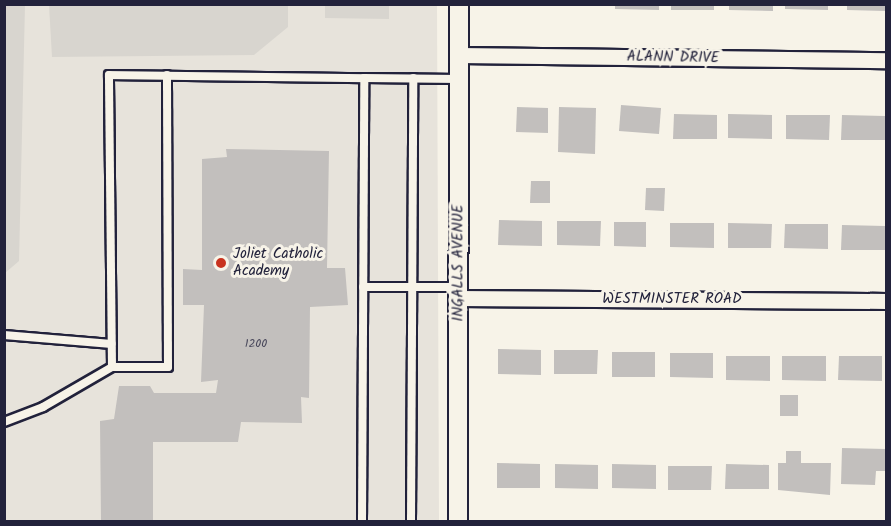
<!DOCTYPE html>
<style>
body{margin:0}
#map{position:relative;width:891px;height:526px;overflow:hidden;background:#f7f3e8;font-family:Kalam,sans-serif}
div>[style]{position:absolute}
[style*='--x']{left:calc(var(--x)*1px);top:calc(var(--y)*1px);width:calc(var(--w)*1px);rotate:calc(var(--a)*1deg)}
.built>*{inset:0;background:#e7e3db}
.green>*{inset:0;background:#d8d5cf}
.building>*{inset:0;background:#c2bfbd}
.roads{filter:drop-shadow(2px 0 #22223b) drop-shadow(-2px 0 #22223b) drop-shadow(0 2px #22223b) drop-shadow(0 -2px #22223b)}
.service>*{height:8px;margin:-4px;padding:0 4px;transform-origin:4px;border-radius:4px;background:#f7f3e8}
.minor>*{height:15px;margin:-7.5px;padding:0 7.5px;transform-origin:7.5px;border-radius:7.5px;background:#f7f3e8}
.tertiary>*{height:18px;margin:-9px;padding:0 9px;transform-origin:9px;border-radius:9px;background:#f7f3e8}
.dots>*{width:16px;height:16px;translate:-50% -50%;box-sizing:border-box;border:3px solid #f7f3e8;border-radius:50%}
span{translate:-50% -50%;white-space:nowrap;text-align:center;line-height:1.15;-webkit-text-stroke:6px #f7f3e8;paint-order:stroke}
.number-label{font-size:12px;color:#4a495c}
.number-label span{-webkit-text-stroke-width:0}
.street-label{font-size:15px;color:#22223b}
.poi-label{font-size:15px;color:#22223b}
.left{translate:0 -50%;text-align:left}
.frame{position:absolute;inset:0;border:6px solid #22223b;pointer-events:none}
</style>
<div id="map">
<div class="built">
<div style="clip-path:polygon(4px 5px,437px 5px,439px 521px,5px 521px)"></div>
</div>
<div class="green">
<div style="clip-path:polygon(5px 4px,25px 5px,19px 261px,5px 273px)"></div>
<div style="clip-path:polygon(49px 5px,288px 5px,288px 27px,254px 55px,52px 57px)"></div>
<div style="clip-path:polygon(325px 5px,389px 5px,389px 19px,325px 18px)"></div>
</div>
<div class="building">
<div style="clip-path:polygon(615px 4px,659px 4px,659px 10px,615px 9px)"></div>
<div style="clip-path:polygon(671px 4px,714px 4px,714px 10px,671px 10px)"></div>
<div style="clip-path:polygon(729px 4px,773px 4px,773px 11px,729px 10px)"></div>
<div style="clip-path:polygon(785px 4px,828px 4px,828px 10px,785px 9px)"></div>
<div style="clip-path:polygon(847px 4px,886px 4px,886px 11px,847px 10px)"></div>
<div style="clip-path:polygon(621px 105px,661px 108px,659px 134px,619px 131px)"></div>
<div style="clip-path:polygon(517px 107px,548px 108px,548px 133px,516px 132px)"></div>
<div style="clip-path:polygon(559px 107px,596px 108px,595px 154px,558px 152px)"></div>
<div style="clip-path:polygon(674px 114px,717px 115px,717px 139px,673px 139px)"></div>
<div style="clip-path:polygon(728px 114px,772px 115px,772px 139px,728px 138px)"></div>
<div style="clip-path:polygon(786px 115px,830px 115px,829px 140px,786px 139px)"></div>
<div style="clip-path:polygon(842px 115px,885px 116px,885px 140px,841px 140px)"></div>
<div style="clip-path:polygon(226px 149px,329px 151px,327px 268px,345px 268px,348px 305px,310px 307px,309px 398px,301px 397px,302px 423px,241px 422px,238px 442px,153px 442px,153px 522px,101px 522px,100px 421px,114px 419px,119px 386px,150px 386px,154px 393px,216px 393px,218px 380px,201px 382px,204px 305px,183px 305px,183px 269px,202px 270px,202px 159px,227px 157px)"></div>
<div style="clip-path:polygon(531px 181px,550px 181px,550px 203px,530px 203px)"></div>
<div style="clip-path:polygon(646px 188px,665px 188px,664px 211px,645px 210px)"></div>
<div style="clip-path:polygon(499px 220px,542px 221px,542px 246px,498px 245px)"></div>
<div style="clip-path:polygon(557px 221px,601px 221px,600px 246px,557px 245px)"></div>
<div style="clip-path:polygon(614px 222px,646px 222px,646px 247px,614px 246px)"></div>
<div style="clip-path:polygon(670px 223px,714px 223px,714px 248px,670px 247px)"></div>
<div style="clip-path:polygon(728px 223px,772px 224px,771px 248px,728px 248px)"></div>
<div style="clip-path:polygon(785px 224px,828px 224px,828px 249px,784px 248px)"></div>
<div style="clip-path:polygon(842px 225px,885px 226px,885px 250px,841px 250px)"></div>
<div style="clip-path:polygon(498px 349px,541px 350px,541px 375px,498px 374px)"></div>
<div style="clip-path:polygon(554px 350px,598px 350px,597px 374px,554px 374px)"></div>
<div style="clip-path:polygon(612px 352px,655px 352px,655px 377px,612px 377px)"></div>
<div style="clip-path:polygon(670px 353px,713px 353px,713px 378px,670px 377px)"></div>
<div style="clip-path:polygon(726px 356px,770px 356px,770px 381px,726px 380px)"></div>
<div style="clip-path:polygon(782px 356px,826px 356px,826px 381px,782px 380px)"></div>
<div style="clip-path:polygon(839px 356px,882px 356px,882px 381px,838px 380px)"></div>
<div style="clip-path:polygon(780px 395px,798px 395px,798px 416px,780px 416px)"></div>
<div style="clip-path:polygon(842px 448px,886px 449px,886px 471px,876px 471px,875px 485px,841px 484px)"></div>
<div style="clip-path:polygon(786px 451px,801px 451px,801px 463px,831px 463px,830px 495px,778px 490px,778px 463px,786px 463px)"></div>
<div style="clip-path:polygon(497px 463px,540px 464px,540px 488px,497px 488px)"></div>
<div style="clip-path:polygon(555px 464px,598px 465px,598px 489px,555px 488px)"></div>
<div style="clip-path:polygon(612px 464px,656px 465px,656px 489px,612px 488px)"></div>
<div style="clip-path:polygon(726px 464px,769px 465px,769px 489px,725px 489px)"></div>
<div style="clip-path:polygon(668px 466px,712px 466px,711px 490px,668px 490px)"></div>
</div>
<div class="roads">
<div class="service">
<div style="--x:363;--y:287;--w:94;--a:0"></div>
<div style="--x:4;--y:335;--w:108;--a:4.8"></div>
<div style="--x:112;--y:367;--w:56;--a:0"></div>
<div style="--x:168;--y:367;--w:292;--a:-90.2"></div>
<div style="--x:4;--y:422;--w:42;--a:-21"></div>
<div style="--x:43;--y:407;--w:80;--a:-30.1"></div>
<div style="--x:112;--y:367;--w:292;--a:-90.6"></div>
<div style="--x:109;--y:75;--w:255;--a:0.7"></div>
<div style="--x:362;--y:522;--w:444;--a:-89.7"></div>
<div style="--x:364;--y:78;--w:95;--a:0.6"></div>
<div style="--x:411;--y:522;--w:444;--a:-89.7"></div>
</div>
<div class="minor">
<div style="--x:459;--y:55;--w:427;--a:0.7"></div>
<div style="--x:458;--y:298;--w:428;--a:0.4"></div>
</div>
<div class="tertiary">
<div style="--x:458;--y:522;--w:518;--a:-89.89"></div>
</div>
</div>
<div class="dots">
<div style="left:221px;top:263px;background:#c8321e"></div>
</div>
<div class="number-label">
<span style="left:256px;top:344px">1200</span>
</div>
<div class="street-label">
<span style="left:673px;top:58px;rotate:1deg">ALANN DRIVE</span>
<span style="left:459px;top:263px;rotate:-90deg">INGALLS AVENUE</span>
<span style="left:672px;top:300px">WESTMINSTER ROAD</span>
</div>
<div class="poi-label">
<span class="left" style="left:233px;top:263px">Joliet Catholic<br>Academy</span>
</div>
<div class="frame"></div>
</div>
